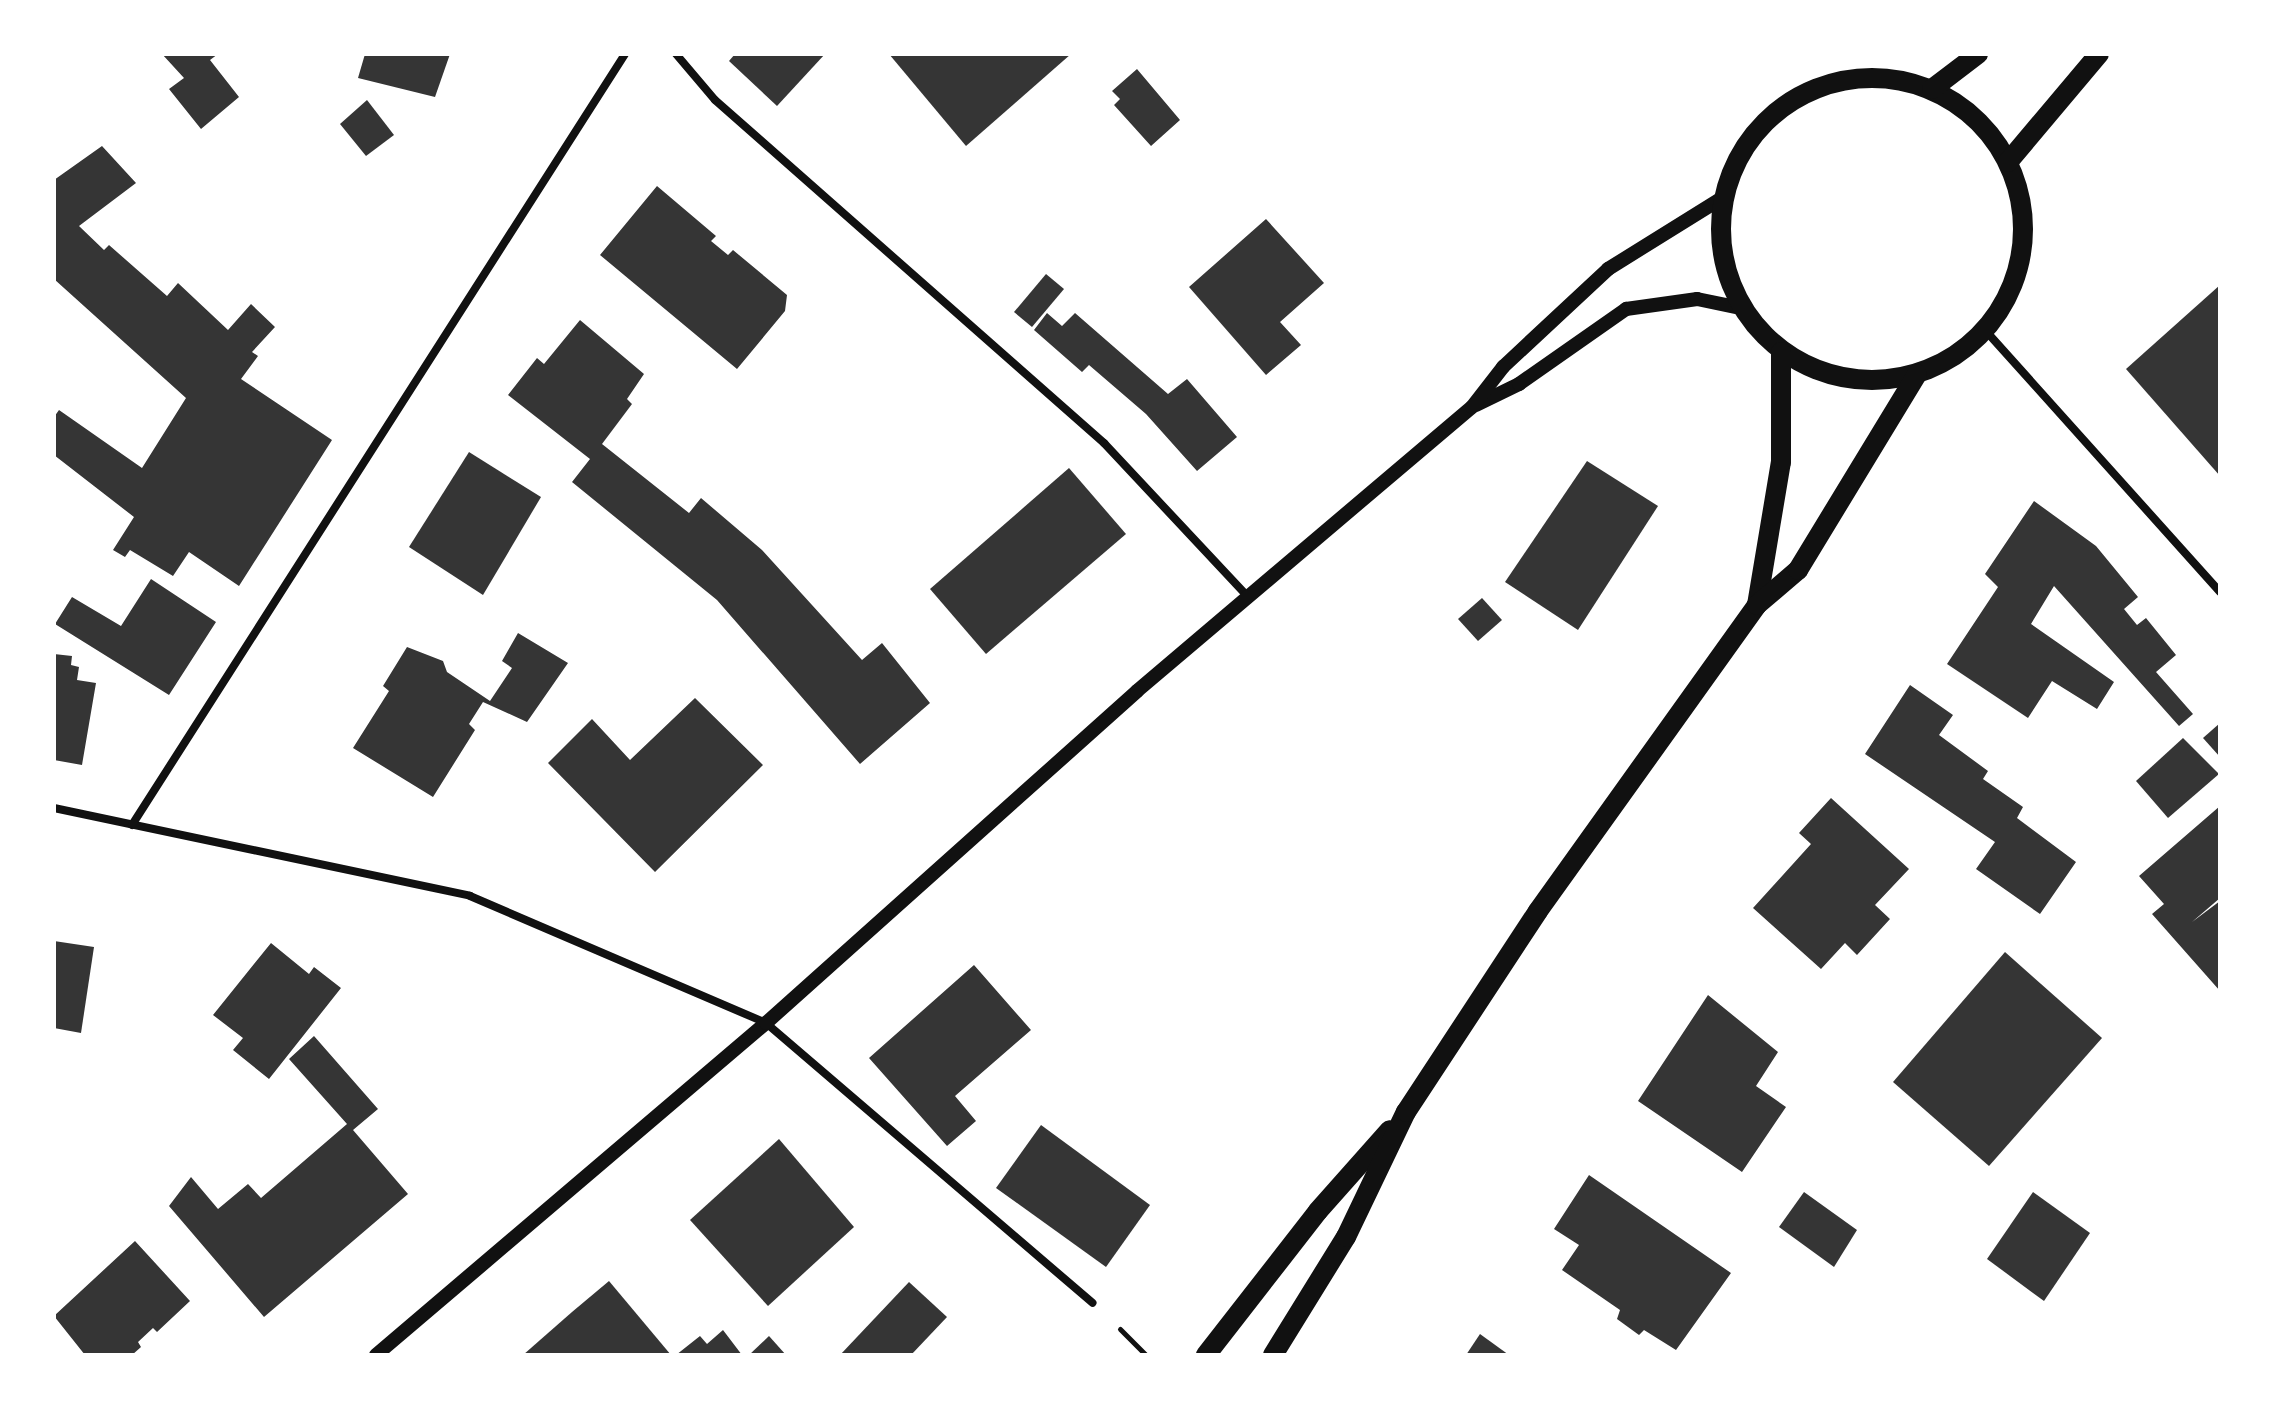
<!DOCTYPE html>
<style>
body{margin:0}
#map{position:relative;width:2274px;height:1409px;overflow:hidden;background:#fff;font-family:"Noto Sans",sans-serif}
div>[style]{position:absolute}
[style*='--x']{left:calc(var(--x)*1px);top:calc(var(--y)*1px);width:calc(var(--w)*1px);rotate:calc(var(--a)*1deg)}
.building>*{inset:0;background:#353535}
.path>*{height:5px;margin:-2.5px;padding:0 2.5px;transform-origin:2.5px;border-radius:2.5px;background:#111}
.minor>*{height:8px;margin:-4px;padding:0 4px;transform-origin:4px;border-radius:4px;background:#111}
.tertiary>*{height:14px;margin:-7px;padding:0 7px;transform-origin:7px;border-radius:7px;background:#111}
.primary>*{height:20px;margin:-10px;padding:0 10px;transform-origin:10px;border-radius:10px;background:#111}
.primary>.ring{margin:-10px;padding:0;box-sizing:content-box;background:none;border:20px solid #111;border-radius:50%}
span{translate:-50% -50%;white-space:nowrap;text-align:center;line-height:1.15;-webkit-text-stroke:6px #fff;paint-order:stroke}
.frame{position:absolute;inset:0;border:56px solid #fff;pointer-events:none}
</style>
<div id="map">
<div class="building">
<div style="clip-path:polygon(162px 54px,218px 54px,210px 60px,239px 97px,201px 129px,169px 89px,184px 78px)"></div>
<div style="clip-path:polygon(365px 54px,450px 54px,435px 97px,358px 78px)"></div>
<div style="clip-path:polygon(735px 54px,825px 54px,777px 106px,729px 61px)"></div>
<div style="clip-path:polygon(889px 54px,1071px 54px,966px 146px)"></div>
<div style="clip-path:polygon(1137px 69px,1180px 120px,1151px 146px,1114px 105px,1120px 99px,1112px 91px)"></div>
<div style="clip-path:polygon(367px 100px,394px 135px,366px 156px,340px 124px)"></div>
<div style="clip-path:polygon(102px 146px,136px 183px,79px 226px,104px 250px,109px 245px,167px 296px,178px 283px,228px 330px,251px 304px,275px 327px,252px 352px,258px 356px,241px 379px,332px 440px,239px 586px,189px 552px,173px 576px,130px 550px,125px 557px,113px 550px,134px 517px,54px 455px,54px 417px,59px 410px,142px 468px,186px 398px,54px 279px,54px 180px)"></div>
<div style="clip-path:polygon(657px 186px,716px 236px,711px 241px,728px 255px,733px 250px,787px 295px,785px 311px,737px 369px,600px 255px)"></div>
<div style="clip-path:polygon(1266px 219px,1324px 283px,1280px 322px,1301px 345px,1266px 375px,1189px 287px)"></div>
<div style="clip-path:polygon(1046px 274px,1064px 289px,1032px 327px,1014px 312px)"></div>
<div style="clip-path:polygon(2220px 285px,2220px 476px,2126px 369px)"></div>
<div style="clip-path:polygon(1047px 313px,1062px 326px,1075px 313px,1168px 394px,1187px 379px,1237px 437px,1197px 471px,1146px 414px,1089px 365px,1082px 372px,1034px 330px)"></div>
<div style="clip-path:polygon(580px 320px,644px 374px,627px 399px,632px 404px,602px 444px,689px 513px,701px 498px,762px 550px,862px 660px,882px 643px,930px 703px,860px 764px,717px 600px,572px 482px,590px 459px,508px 395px,537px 358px,544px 364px)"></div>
<div style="clip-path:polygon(469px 452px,541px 497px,483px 595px,409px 547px)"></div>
<div style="clip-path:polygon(1587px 461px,1658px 506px,1578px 630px,1505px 582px)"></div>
<div style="clip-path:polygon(1069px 468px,1126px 534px,986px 654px,930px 589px)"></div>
<div style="clip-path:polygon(2034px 501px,2096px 546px,2138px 597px,2124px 609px,2137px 625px,2146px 618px,2176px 655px,2156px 672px,2193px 714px,2179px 726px,2054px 586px,2031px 624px,2114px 682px,2097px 709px,2052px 681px,2028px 718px,1947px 664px,1998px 587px,1985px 574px)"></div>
<div style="clip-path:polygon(151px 579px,216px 622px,169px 695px,55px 624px,72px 597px,121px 626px)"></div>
<div style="clip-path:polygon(1482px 598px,1502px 620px,1478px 641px,1458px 619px)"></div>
<div style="clip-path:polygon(518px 633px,568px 663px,527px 722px,483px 702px,469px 724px,475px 730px,433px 797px,353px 748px,389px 691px,383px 686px,407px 647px,443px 661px,447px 672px,490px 701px,512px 668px,502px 661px)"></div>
<div style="clip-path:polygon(54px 654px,72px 656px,71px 665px,79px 667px,77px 680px,96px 683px,82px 765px,54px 760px)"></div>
<div style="clip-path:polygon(1910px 685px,1953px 715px,1939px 735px,1988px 771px,1983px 779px,2023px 807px,2017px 818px,2076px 862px,2040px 914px,1976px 869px,1995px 842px,1865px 754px)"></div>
<div style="clip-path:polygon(695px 698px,763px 765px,655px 872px,548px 763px,592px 719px,630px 760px)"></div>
<div style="clip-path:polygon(2220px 723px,2220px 757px,2203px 738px)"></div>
<div style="clip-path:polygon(2183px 738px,2219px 774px,2168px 818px,2136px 781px)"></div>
<div style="clip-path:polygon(1831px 798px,1909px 869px,1875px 905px,1890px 919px,1857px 955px,1845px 943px,1821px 969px,1753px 908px,1811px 844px,1799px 833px)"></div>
<div style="clip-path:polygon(2220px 806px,2220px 898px,2192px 922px,2220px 901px,2220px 991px,2152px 914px,2164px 904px,2139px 876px)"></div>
<div style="clip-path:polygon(54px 941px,94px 947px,81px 1033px,54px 1028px)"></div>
<div style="clip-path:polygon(271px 943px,309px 974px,314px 967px,341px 988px,269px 1079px,233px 1050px,243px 1038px,213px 1015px)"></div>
<div style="clip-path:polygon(2005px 952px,2102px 1038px,1989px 1166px,1893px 1082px)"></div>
<div style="clip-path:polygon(974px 965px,1031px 1030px,955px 1096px,976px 1121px,947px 1146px,869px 1058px)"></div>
<div style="clip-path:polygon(1708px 995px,1778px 1052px,1756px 1086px,1786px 1107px,1742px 1172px,1638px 1101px)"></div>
<div style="clip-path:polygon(314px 1036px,378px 1109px,353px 1130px,408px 1194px,264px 1317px,169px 1206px,191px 1177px,218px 1209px,248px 1184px,261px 1198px,347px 1124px,289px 1059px)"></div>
<div style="clip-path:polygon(1041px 1125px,1150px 1205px,1106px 1267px,996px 1188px)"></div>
<div style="clip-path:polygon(779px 1139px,854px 1227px,768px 1306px,690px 1220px)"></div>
<div style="clip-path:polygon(1589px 1175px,1731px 1273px,1676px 1350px,1644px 1330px,1639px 1335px,1617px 1319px,1620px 1310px,1562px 1270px,1579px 1245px,1554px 1229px)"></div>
<div style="clip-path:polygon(1804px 1192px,1857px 1230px,1834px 1267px,1779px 1227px)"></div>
<div style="clip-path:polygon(2033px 1192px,2090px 1233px,2044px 1301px,1987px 1259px)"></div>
<div style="clip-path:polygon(135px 1241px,190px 1301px,157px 1332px,153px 1328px,138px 1342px,141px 1347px,132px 1355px,85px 1355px,54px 1316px)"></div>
<div style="clip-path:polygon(609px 1281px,671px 1355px,523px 1355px,572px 1312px)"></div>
<div style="clip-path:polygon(909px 1282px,947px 1317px,911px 1355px,840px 1355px)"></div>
<div style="clip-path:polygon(723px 1330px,742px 1355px,676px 1355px,700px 1336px,707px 1344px)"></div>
<div style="clip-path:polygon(1480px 1334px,1509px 1355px,1466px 1355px)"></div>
<div style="clip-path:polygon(769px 1336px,786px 1355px,749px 1355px)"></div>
</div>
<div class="path">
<div style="--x:1120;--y:1329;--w:37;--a:45"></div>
</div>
<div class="minor">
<div style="--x:676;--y:54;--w:60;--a:49.7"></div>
<div style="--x:715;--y:100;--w:519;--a:41.4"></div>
<div style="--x:1104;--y:443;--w:211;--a:46.9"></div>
<div style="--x:1985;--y:330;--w:352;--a:48.1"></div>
<div style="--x:54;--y:808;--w:425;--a:11.9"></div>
<div style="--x:470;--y:896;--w:322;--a:23.2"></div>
<div style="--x:766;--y:1023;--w:430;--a:40.6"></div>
<div style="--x:132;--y:825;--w:915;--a:-57.4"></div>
</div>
<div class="tertiary">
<div style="--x:1476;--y:405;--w:48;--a:-26"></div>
<div style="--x:1519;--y:384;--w:131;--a:-35"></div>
<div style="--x:1626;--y:309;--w:72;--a:-8"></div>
<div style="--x:1697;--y:299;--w:45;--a:11.6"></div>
<div style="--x:376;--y:1355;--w:512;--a:-40.41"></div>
<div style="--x:766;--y:1023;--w:498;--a:-41.8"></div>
<div style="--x:1137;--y:691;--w:439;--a:-40.3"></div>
<div style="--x:1472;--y:407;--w:51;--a:-52.2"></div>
<div style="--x:1503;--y:367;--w:144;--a:-43"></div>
<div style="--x:1608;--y:269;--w:134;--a:-31.9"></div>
</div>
<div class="primary">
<div class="ring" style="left:1721px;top:78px;width:282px;height:282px"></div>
<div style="--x:1932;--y:89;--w:58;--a:-37.3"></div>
<div style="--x:2008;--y:162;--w:141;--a:-49.9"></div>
<div style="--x:1757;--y:605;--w:145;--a:-80.5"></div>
<div style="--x:1781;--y:462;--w:110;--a:-90"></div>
<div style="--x:1206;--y:1355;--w:182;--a:-52.1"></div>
<div style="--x:1318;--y:1211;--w:108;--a:-48.4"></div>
<div style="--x:1273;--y:1355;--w:139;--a:-58.3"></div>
<div style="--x:1346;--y:1237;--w:139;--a:-64.4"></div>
<div style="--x:1406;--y:1112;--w:240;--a:-56.7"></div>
<div style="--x:1538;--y:911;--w:376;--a:-54.4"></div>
<div style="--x:1757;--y:605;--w:54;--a:-40.5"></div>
<div style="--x:1798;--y:570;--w:229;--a:-58.7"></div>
</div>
<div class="frame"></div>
</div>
